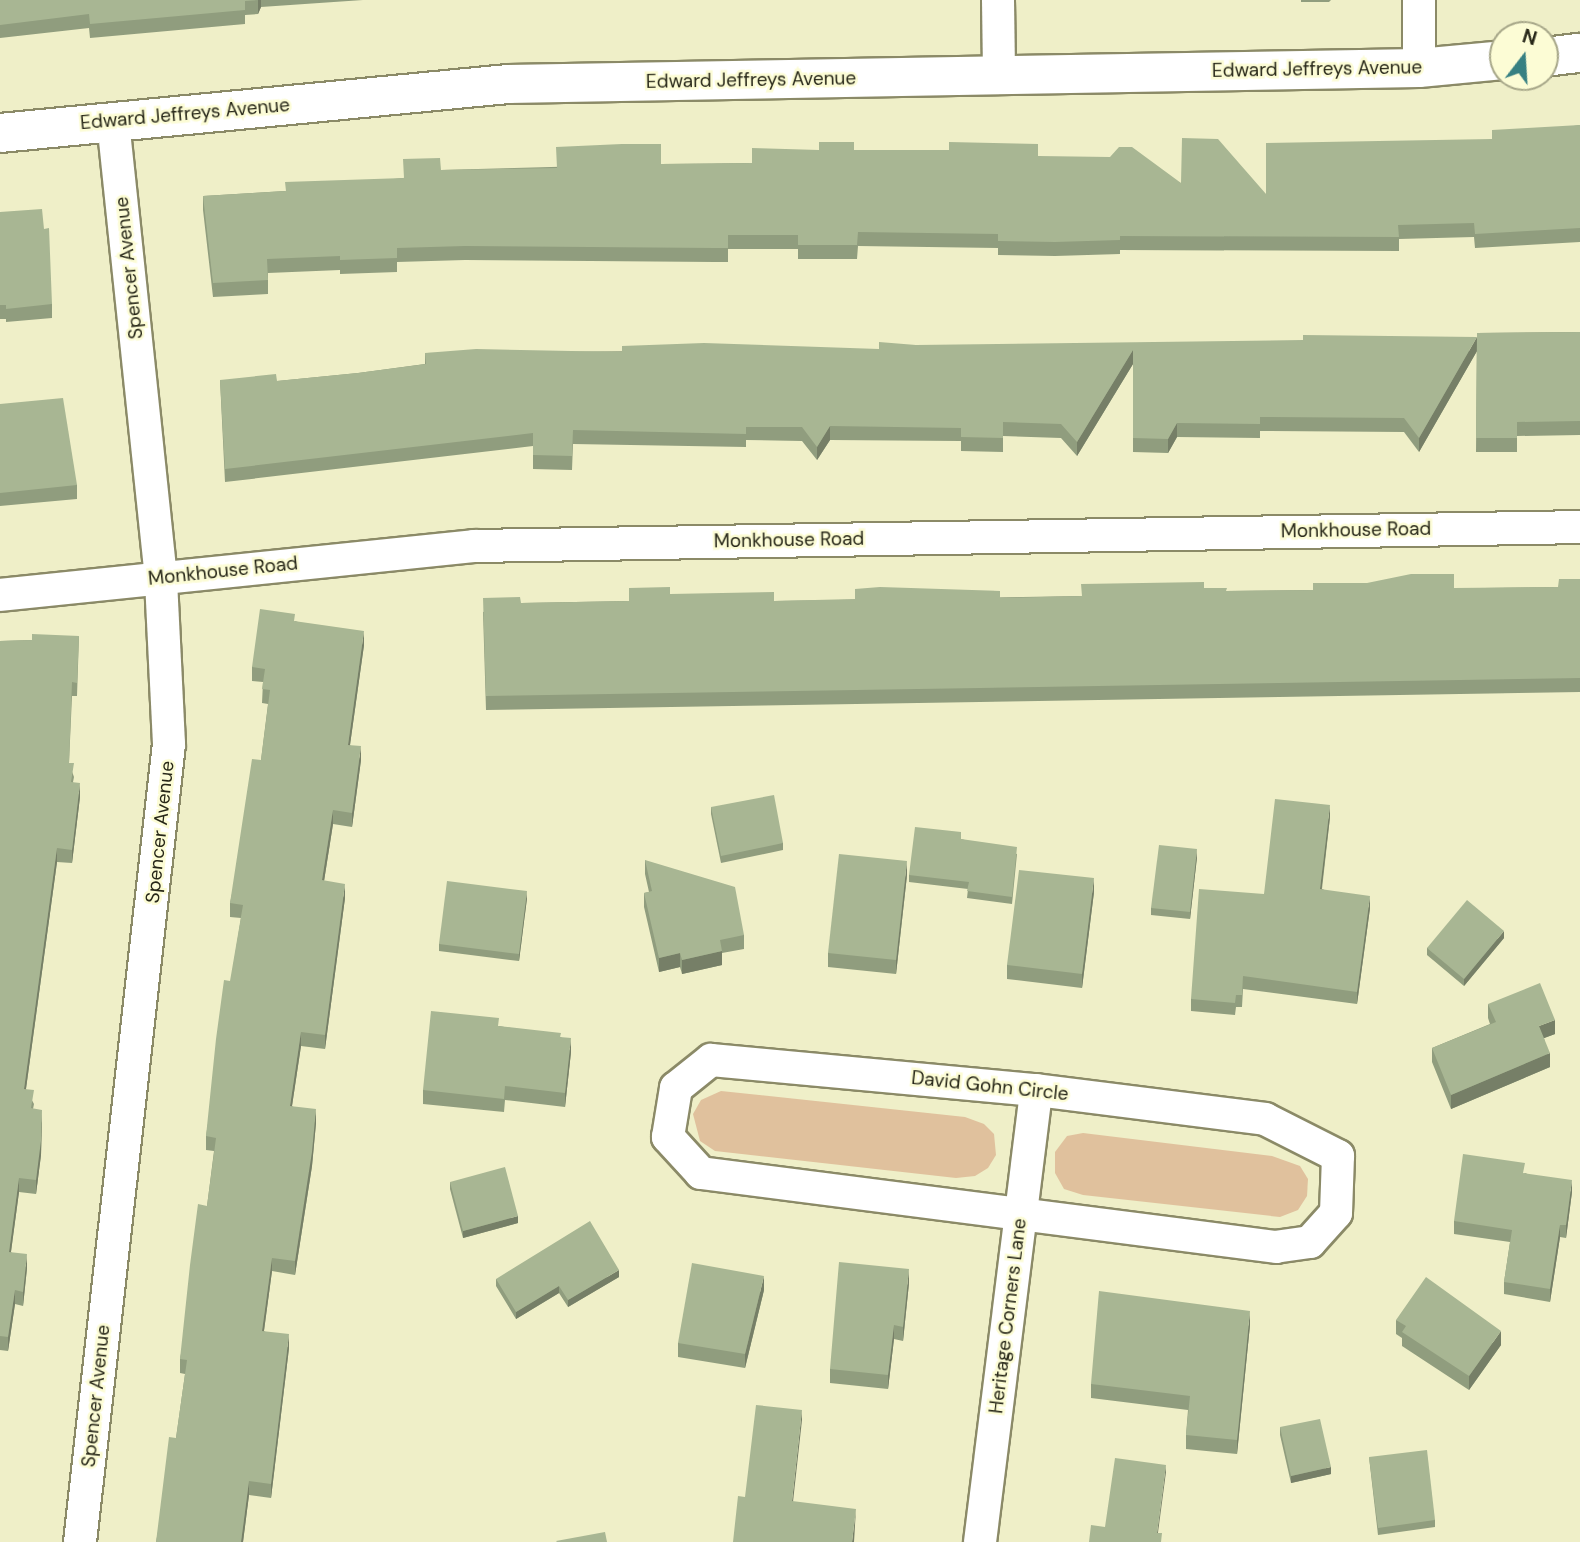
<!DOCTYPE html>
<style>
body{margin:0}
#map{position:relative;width:1580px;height:1542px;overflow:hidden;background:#efefc8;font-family:"DM Sans",sans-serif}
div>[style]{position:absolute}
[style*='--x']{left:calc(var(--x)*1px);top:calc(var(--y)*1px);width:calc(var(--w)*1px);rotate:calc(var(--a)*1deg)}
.green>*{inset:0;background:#e0c19d}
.roads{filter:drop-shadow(2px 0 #8b8a67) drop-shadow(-2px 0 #8b8a67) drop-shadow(0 2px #8b8a67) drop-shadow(0 -2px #8b8a67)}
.street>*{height:32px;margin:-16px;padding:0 16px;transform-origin:16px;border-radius:16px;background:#fff}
.secondary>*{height:38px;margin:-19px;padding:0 19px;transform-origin:19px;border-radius:19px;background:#fff}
.wall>*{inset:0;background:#909d7e}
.shaded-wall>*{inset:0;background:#767f67}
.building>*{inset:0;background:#a8b693}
span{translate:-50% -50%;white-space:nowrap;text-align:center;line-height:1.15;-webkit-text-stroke:5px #fcfcd5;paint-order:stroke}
.street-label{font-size:19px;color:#272718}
.north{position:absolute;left:1489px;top:21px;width:70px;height:70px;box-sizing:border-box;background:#fcfcd5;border:2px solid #a7a789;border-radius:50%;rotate:17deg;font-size:19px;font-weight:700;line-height:28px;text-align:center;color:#272718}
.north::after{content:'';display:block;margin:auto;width:24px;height:32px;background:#378082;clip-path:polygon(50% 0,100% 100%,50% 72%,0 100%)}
</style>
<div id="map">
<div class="green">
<div style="clip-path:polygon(721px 1091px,965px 1117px,984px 1124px,994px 1134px,996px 1155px,988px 1168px,975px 1176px,956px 1178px,715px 1151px,700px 1141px,693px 1114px,701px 1100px)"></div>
<div style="clip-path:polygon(1083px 1133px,1272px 1156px,1300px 1166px,1308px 1179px,1307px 1196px,1298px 1210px,1280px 1217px,1083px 1195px,1064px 1189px,1055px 1173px,1055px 1152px,1067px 1136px)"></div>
</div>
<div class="roads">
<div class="street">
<div style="--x:998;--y:0;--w:76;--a:89.2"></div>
<div style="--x:1419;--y:0;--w:68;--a:90"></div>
<div style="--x:0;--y:595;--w:477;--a:-5.9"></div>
<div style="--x:474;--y:546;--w:1106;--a:-0.98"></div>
<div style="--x:711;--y:1060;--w:326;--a:5.3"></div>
<div style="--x:1036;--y:1090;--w:231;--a:7.2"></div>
<div style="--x:1265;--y:1119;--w:82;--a:26.9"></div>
<div style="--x:1338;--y:1156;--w:57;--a:92"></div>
<div style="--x:1336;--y:1213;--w:39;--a:132"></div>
<div style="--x:1310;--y:1242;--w:34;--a:172"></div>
<div style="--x:1276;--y:1247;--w:580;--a:-172.67"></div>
<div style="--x:701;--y:1173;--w:49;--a:-132.5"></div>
<div style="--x:668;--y:1137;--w:50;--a:-80.7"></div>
<div style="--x:676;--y:1088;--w:45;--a:-38.7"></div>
<div style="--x:80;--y:1542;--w:803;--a:-83.64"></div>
<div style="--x:169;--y:744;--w:166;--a:-92.8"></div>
<div style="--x:161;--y:578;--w:460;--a:-96"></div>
<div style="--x:980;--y:1542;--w:455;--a:-82.9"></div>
</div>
<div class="secondary">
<div style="--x:1545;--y:57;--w:35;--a:-7"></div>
<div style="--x:0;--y:133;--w:510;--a:-5.51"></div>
<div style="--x:508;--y:84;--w:911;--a:-1.01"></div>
<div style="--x:1419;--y:68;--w:84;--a:-5.4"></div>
</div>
</div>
<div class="wall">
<div style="clip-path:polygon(0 0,363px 0,261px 7px,258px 14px,245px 15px,245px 24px,90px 38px,89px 28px,0 38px)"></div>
<div style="clip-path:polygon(1301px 0,1331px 0,1329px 2px,1301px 2px)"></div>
<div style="clip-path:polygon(1580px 125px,1580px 242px,1475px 248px,1474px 237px,1399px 239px,1399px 251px,1120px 250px,1120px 254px,1055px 256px,998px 255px,998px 248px,858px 246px,857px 259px,798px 259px,798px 249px,728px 249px,728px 262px,465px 260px,397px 262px,397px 272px,340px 274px,340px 270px,268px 273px,268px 294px,213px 297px,203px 210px,203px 196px,285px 191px,403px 178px,441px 170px,661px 164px,752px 163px,854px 150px,1038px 156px,1181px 183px,1266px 194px,1492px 139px)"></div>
<div style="clip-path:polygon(0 212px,52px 304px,52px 318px,6px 322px,6px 319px,0 319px)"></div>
<div style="clip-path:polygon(1580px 332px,1580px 435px,1517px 436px,1517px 452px,1476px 452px,1477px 333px)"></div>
<div style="clip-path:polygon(916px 345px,1477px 351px,1419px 452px,1404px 432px,1260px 431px,1260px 438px,1177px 437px,1168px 453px,1133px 452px,1133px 364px,1077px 456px,1061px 438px,1003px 436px,1003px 452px,961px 451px,961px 441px,830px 440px,817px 460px,802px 441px,746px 440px,746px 447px,573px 444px,572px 470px,533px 469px,533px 446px,225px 482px,220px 380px,277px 381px,358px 373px,425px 364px,425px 353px,879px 349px)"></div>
<div style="clip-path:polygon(0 404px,77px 485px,77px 499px,0 506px)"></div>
<div style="clip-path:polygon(1580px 579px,1580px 692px,486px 710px,483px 612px,521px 603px,629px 601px,670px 594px,774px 601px,1081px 596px,1204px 588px,1226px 591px,1558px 587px)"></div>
<div style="clip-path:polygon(295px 621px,364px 645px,350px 745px,361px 760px,352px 827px,333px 824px,324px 881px,345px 898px,325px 1049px,301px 1046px,292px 1106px,316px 1123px,312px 1166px,295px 1275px,272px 1271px,264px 1331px,289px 1348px,271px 1498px,249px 1495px,243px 1542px,156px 1542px,176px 1438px,185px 1374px,180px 1373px,180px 1359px,207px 1206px,214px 1151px,206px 1150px,206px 1136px,241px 918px,230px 917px,230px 903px,261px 760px,268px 704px,262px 703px,263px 682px,252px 681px,252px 667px)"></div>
<div style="clip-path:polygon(79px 636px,77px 696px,72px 696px,69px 763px,74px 777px,73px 782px,80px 797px,72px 863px,57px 862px,26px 1089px,34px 1104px,33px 1109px,42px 1123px,41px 1155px,36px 1194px,19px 1192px,11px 1252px,27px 1268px,23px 1306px,15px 1304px,8px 1351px,0 1350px,0 641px,32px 640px)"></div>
<div style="clip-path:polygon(711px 807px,783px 843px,783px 850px,721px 863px,711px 814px)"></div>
<div style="clip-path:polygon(1330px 817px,1322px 889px,1370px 908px,1357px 1004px,1243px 989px,1242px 1007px,1236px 1007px,1235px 1015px,1191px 1011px,1191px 999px,1264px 894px)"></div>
<div style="clip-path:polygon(961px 839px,1017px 854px,1012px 904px,967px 898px,968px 889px,909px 882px,909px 875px)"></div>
<div style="clip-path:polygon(1197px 857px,1190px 919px,1151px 915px,1151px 908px)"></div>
<div style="clip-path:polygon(645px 860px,744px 935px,744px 949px,722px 953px,722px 965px,682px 974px,680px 967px,659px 972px,644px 907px,644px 893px,649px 892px,645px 874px)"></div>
<div style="clip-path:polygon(907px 875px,896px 974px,828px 967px,828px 953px)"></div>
<div style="clip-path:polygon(1094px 892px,1082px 988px,1007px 979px,1007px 965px)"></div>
<div style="clip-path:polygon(527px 898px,519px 961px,439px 951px,439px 944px)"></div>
<div style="clip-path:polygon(1504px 938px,1464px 986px,1427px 955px,1427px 948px)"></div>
<div style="clip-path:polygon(1488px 1004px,1555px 1034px,1544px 1038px,1550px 1067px,1451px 1109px,1432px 1062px,1432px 1048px,1490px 1024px,1488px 1018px)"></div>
<div style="clip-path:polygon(499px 1026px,561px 1037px,571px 1052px,565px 1107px,505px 1100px,504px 1112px,423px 1104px,423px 1090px)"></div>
<div style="clip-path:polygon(1525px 1173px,1572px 1192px,1566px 1238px,1560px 1237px,1550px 1302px,1504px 1294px,1504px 1282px,1510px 1242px,1454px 1234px,1454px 1221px)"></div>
<div style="clip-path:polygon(450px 1182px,518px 1223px,463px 1238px,450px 1189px)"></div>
<div style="clip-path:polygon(619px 1277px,568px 1307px,559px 1293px,516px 1319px,496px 1286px,496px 1279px)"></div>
<div style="clip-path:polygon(909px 1283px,903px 1341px,894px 1339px,888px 1389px,830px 1383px,830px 1369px)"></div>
<div style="clip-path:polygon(764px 1290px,745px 1368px,678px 1357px,678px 1343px)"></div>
<div style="clip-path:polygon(1396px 1320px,1501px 1345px,1469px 1390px,1402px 1346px,1402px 1338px,1396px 1334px)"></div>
<div style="clip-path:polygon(1250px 1325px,1237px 1454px,1186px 1449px,1186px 1435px,1188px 1410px,1091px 1398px,1091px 1384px)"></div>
<div style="clip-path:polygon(1280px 1427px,1331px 1474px,1291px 1483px,1280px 1435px)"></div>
<div style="clip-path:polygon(1369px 1457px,1435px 1520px,1435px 1527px,1378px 1535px)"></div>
</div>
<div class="shaded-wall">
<div style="clip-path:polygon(258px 0,261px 0,261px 7px,258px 14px)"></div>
<div style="clip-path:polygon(1477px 337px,1477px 351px,1419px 452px,1419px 438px)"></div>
<div style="clip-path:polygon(1133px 350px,1133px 364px,1077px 456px,1077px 442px)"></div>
<div style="clip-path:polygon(1177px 423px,1177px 437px,1168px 453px,1168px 439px)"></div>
<div style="clip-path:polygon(830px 426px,830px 440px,817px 460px,817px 447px)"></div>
<div style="clip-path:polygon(364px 631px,364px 645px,348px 759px,348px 745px)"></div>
<div style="clip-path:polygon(361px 746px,361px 760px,352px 827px,352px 813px)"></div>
<div style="clip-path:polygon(80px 783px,80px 797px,72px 863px,72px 850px)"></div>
<div style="clip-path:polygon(1330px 805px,1330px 817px,1320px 901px,1320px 889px)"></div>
<div style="clip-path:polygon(333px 810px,333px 824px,322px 894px,322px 880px)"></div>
<div style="clip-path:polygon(57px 848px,57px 862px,24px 1103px,24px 1089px)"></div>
<div style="clip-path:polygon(1197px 849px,1197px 857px,1190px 919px,1190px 912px)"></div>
<div style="clip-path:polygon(907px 861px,907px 875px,896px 974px,896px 960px)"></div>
<div style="clip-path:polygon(1094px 878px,1094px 892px,1082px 988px,1082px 974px)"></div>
<div style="clip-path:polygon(345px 884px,345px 898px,325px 1049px,325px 1035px)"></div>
<div style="clip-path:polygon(527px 891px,527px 898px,519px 961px,519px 954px)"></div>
<div style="clip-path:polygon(1370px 896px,1370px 908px,1357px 1004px,1357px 992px)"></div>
<div style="clip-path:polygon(1504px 931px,1504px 938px,1464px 986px,1464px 979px)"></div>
<div style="clip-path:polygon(722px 951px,722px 965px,682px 974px,682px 960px)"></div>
<div style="clip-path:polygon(680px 953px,680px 967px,659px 972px,659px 958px)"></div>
<div style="clip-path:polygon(1555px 1020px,1555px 1034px,1539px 1040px,1539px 1026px)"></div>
<div style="clip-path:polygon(301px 1032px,301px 1046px,290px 1119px,290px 1106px)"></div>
<div style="clip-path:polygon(571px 1038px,571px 1052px,565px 1107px,565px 1093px)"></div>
<div style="clip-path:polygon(1550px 1053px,1550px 1067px,1451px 1109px,1451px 1095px)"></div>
<div style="clip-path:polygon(316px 1109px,316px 1123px,312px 1166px,295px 1275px,295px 1261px)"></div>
<div style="clip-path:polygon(42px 1110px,41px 1155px,36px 1194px,36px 1180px)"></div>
<div style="clip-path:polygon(19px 1178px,19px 1192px,9px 1266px,9px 1252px)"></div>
<div style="clip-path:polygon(1572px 1180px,1572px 1192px,1566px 1238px,1566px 1225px)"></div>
<div style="clip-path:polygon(518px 1216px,518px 1223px,463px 1238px,463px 1231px)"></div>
<div style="clip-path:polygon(1560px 1225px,1560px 1237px,1550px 1302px,1550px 1289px)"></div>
<div style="clip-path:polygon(27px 1254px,27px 1268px,23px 1306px,23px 1292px)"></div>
<div style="clip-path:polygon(272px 1258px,272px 1271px,262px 1345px,262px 1331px)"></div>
<div style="clip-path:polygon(909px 1269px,909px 1283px,903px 1341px,903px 1327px)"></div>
<div style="clip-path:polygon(619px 1270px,619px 1277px,568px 1307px,568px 1300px)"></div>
<div style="clip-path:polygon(764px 1276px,764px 1290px,745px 1368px,745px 1354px)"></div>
<div style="clip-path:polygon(559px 1286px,559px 1293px,516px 1319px,516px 1312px)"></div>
<div style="clip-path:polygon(15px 1290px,15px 1304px,8px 1351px,8px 1337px)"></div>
<div style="clip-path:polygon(1250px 1311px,1250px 1325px,1237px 1454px,1237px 1440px)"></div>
<div style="clip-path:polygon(894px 1325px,894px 1339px,888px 1389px,888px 1375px)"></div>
<div style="clip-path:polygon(1501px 1331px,1501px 1345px,1469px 1390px,1469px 1376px)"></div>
<div style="clip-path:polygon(289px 1334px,289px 1348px,271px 1498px,271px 1484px)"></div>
<div style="clip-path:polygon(802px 1410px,802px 1420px,792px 1511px,792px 1501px)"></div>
<div style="clip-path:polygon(1166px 1465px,1166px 1472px,1157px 1540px,1157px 1533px)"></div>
<div style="clip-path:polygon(1331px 1467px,1331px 1474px,1291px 1483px,1291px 1476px)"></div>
<div style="clip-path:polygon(249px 1481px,249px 1495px,243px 1542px,241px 1542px)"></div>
<div style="clip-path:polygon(856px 1509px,854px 1542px,852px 1542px)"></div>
</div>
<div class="building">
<div style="clip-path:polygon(0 0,258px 0,245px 1px,245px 10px,90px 24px,89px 14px,0 25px)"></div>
<div style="clip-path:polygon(1580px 125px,1580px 228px,1475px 234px,1474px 223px,1398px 225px,1399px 237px,1120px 236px,1120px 240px,1055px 242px,998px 241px,998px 234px,858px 232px,857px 245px,798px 245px,798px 235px,728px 235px,728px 248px,465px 246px,397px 248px,397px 258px,340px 260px,340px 256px,267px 259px,268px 280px,213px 283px,203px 196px,286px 191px,285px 182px,404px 178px,403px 159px,440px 158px,441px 170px,557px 168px,556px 147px,622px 144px,661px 144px,661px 164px,752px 163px,752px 148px,819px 150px,819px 142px,854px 142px,854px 150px,949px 150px,949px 142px,1038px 144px,1038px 156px,1110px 157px,1119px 147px,1132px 147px,1181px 183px,1182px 138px,1218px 139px,1266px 194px,1266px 143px,1492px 139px,1492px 130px)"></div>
<div style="clip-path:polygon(42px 209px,44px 229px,49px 228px,52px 304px,6px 309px,6px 305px,0 305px,0 212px)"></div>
<div style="clip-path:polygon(1580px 332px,1580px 421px,1517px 422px,1517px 438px,1476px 438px,1477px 333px)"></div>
<div style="clip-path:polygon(1303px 335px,1477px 337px,1419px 438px,1404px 418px,1260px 417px,1260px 424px,1177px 423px,1168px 439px,1133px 438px,1133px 350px,1077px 442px,1061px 424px,1003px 422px,1003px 438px,961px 437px,961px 428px,830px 426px,817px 447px,802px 427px,746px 427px,746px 434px,573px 430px,572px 456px,533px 455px,533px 433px,225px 469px,220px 380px,276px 374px,277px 381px,358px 373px,426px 364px,425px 353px,476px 349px,622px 352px,622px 346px,704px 343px,879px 349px,879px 342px,916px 345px,1303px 340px)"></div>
<div style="clip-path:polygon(63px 398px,77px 485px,0 493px,0 404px)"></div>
<div style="clip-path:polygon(1411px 574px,1454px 574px,1454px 588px,1558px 587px,1559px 579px,1580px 579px,1580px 678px,486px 696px,483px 598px,520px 597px,521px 603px,629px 601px,629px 588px,670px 587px,670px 594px,774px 592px,774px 601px,855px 599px,855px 589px,880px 587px,1000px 591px,1000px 598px,1082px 596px,1081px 584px,1204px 582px,1204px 588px,1227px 588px,1226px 591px,1313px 590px,1313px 583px,1367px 583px)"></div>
<div style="clip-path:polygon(260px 609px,295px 614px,294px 621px,364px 631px,348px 745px,361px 746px,352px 813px,333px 810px,322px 880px,345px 884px,325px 1035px,301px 1032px,290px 1106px,316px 1109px,312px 1152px,295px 1261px,272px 1258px,262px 1331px,289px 1334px,271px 1484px,249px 1481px,241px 1542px,156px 1542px,169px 1437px,176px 1438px,187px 1360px,180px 1359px,190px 1265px,198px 1204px,207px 1206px,216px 1138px,206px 1136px,216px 1039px,224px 980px,230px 981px,243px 905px,230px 903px,252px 759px,261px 760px,270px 690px,262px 689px,265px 669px,252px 667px)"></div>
<div style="clip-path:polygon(32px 634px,79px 636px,77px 683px,72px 682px,69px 763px,74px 763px,71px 782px,80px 783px,72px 850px,57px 848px,24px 1089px,34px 1090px,31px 1108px,42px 1110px,41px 1141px,36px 1180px,19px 1178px,9px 1252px,27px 1254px,23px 1292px,15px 1290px,8px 1337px,0 1336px,0 641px,32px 640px)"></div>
<div style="clip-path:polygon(774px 795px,783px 843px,721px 856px,711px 807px)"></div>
<div style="clip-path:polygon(1275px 799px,1330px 805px,1320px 889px,1370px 896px,1357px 992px,1243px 976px,1242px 995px,1236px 995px,1235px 1003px,1191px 999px,1199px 889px,1264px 894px)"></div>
<div style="clip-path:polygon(915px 827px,961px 832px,961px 839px,1017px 847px,1012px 897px,967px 891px,969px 882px,909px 875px)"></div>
<div style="clip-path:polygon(1159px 845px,1197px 849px,1190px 912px,1151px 908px)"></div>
<div style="clip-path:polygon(839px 854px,907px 861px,896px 960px,828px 953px)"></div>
<div style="clip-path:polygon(645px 860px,735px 887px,744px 935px,720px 940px,722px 951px,682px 960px,680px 953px,659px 958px,644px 893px,652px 891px)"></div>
<div style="clip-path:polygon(1019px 870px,1094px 878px,1082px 974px,1007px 965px)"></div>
<div style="clip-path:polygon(447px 881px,527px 891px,519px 954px,439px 944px)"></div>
<div style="clip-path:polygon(1467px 900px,1504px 931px,1464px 979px,1427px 948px)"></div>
<div style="clip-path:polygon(1540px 983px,1555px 1020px,1539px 1026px,1550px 1053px,1451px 1095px,1432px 1048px,1496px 1022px,1488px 1004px)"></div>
<div style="clip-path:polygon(431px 1011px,499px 1018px,498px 1026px,561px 1033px,560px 1037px,571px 1038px,565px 1093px,505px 1086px,504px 1099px,423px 1090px)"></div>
<div style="clip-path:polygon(1463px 1154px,1525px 1163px,1523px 1173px,1572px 1180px,1566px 1225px,1560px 1225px,1550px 1289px,1504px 1282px,1512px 1230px,1454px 1221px)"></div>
<div style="clip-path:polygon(505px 1167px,518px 1216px,463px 1231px,450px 1182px)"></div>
<div style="clip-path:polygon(590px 1221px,619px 1270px,568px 1300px,559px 1286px,516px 1312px,496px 1279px)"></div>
<div style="clip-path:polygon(839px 1262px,909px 1269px,903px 1327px,894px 1325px,888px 1375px,830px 1369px)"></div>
<div style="clip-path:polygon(692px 1263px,764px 1276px,745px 1354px,678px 1343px)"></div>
<div style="clip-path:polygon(1426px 1277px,1501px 1331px,1469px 1376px,1402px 1332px,1406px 1326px,1396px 1320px)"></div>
<div style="clip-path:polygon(1099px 1291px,1250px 1311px,1237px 1440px,1186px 1435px,1190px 1396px,1091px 1384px)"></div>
<div style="clip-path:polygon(756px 1405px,802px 1410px,792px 1501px,856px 1509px,852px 1542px,733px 1542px,738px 1496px,745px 1497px)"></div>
<div style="clip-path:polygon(1320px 1419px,1331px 1467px,1291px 1476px,1280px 1427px)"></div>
<div style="clip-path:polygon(1427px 1450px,1435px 1520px,1378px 1528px,1369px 1457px)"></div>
<div style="clip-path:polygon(1115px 1458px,1166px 1465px,1157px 1533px,1162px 1533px,1161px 1542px,1089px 1542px,1091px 1525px,1105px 1527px)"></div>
<div style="clip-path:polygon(605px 1532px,607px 1542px,557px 1542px,556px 1541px)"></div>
</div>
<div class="street-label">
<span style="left:1317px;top:69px;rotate:-1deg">Edward Jeffreys Avenue</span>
<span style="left:751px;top:80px;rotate:-1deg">Edward Jeffreys Avenue</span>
<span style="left:185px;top:114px;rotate:-5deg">Edward Jeffreys Avenue</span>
<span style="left:129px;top:268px;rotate:-96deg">Spencer Avenue</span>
<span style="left:1356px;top:530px;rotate:-1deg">Monkhouse Road</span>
<span style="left:789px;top:540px;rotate:-1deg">Monkhouse Road</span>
<span style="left:223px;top:571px;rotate:-6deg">Monkhouse Road</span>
<span style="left:160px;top:832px;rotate:-84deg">Spencer Avenue</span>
<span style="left:990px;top:1086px;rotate:6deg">David Gohn Circle</span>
<span style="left:1008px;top:1316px;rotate:-83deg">Heritage Corners Lane</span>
<span style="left:96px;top:1396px;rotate:-84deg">Spencer Avenue</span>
</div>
<div class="north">N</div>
</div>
